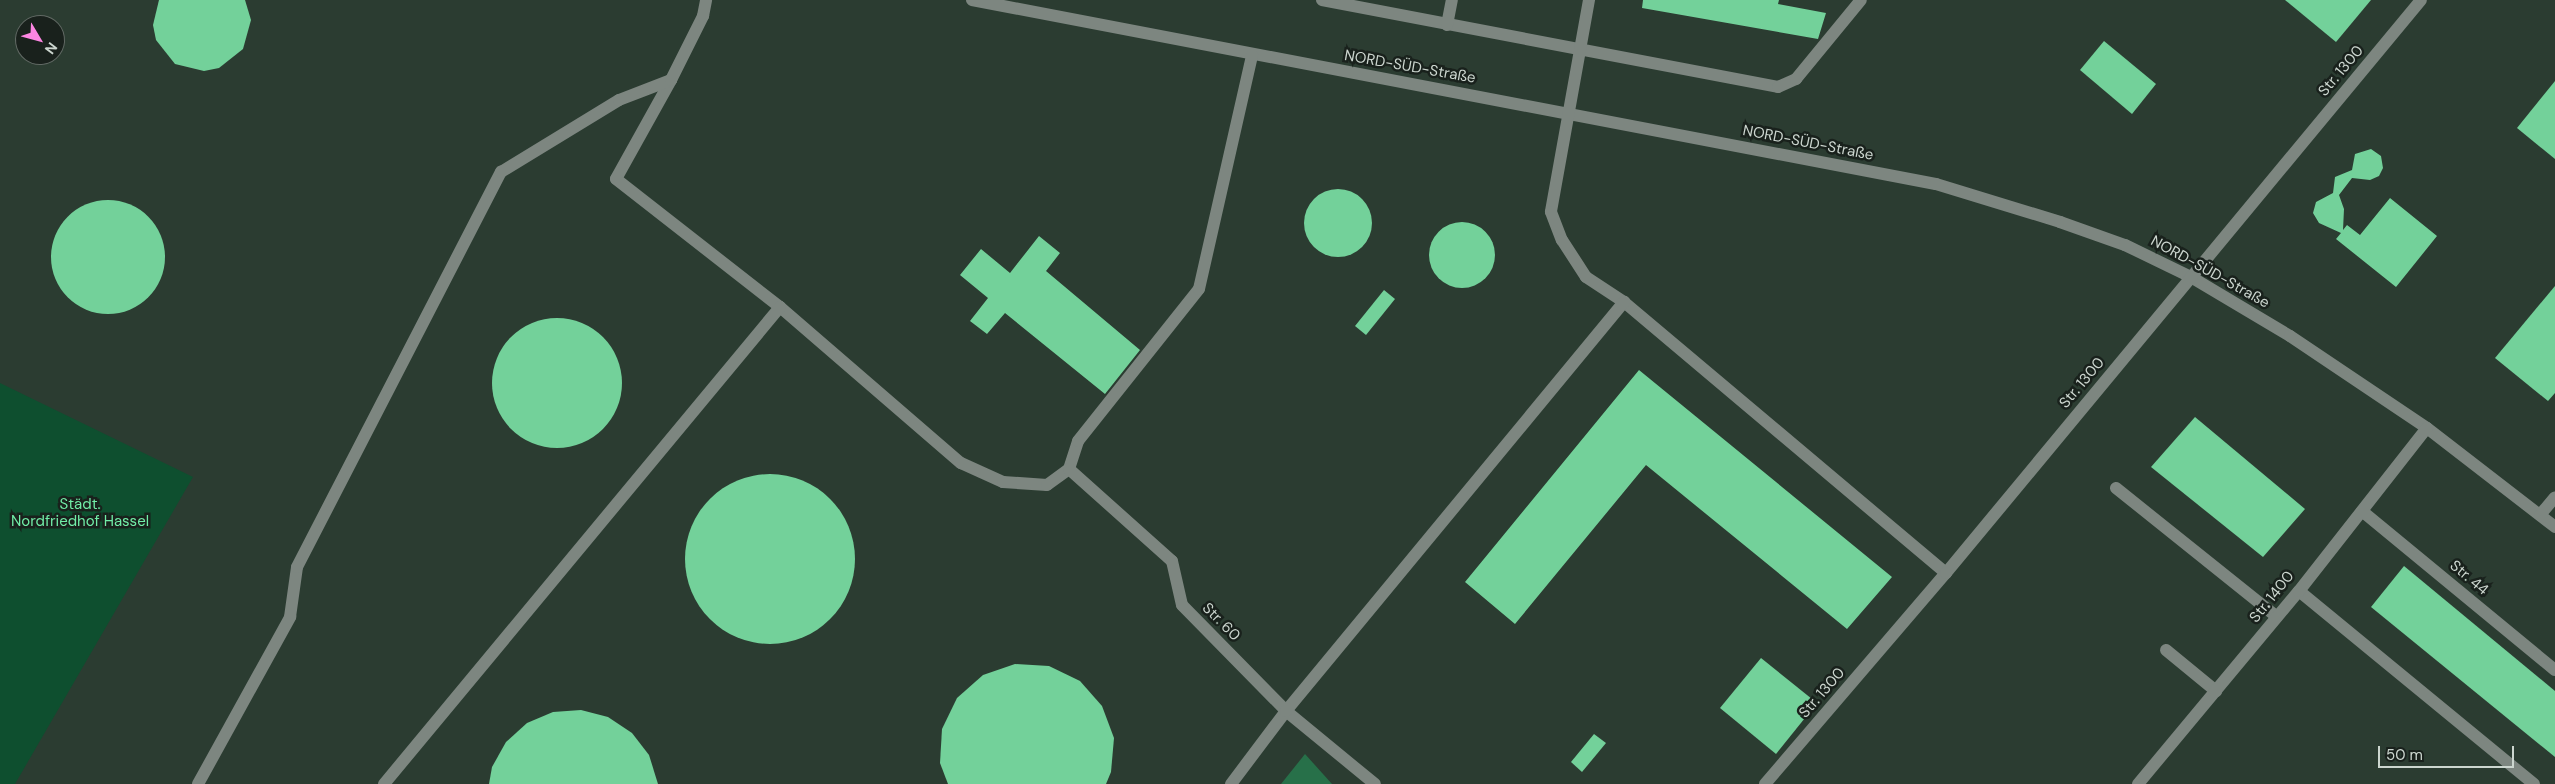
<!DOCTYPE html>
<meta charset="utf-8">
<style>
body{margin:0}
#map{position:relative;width:2555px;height:784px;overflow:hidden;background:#2b3c31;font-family:"DM Sans",sans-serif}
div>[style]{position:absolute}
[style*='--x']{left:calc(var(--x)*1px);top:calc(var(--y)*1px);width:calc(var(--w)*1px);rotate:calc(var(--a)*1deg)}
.green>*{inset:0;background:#0e4f2f}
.forest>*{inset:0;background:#277049}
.building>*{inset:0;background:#73d19a}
.round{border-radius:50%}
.minor>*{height:12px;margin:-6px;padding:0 6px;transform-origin:6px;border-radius:6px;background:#7d8680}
span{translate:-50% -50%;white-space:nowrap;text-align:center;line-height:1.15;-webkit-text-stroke:5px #19211c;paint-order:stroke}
.street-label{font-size:15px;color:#ccd6cf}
.park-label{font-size:15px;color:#71eda7}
.north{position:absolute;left:15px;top:15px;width:50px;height:50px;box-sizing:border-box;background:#19211c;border:1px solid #616964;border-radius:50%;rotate:127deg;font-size:14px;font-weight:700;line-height:20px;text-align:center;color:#ccd6cf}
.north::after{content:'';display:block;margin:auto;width:18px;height:22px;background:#fd86e2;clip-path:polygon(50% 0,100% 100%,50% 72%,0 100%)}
.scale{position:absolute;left:2378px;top:746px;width:136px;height:22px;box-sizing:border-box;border:2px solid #ccd6cf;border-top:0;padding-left:6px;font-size:15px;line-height:18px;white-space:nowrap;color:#ccd6cf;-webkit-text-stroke:4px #19211c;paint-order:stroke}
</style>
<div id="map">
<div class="green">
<div style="clip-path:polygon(0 383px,193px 477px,15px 784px,0 784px)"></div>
</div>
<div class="forest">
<div style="clip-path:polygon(1305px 754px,1332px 784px,1281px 784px)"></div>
</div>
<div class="building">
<div style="clip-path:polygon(159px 0,245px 0,251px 20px,243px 49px,219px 68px,204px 71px,175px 64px,156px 40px,153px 25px)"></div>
<div style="clip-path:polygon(1643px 0,1779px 0,1778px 4px,1826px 13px,1818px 39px,1642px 8px)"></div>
<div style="clip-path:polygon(2285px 0,2371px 0,2336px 42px)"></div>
<div style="clip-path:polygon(2104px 41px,2156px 84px,2132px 114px,2080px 70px)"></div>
<div style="clip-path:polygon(2555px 81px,2555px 159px,2517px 128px)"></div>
<div style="clip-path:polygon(2371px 149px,2381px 156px,2383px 168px,2379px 176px,2370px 180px,2352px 178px,2339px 195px,2344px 209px,2343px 230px,2347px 225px,2360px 235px,2390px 198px,2437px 236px,2396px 287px,2336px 239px,2341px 233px,2319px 223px,2313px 213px,2316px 202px,2333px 193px,2335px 177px,2352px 170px,2355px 154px)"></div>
<div class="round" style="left:1304px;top:189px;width:68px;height:68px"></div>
<div class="round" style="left:51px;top:200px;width:114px;height:114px"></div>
<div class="round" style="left:1429px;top:222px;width:66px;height:66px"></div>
<div style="clip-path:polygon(1039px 236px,1060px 253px,1046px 271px,1140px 350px,1105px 394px,1005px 313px,987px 334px,970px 321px,988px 298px,960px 275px,981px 249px,1010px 273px)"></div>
<div style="clip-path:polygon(2555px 286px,2555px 393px,2548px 401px,2495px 358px)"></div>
<div style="clip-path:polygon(1384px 290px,1395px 299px,1366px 335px,1355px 326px)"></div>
<div class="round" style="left:492px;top:318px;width:130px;height:130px"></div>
<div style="clip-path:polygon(1639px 370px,1892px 577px,1847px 629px,1646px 465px,1515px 624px,1465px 582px)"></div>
<div style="clip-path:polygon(2195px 417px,2305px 509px,2263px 557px,2151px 467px)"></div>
<div class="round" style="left:685px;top:474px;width:170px;height:170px"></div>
<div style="clip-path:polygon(2404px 566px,2555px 691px,2555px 757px,2371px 607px)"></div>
<div style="clip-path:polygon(1761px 658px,1817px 703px,1776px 754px,1720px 708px)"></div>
<div style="clip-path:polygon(1015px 664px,1049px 666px,1080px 681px,1102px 706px,1114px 738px,1111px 772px,1106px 784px,948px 784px,940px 763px,942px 729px,957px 698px,983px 675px)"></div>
<div style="clip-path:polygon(581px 710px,608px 717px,632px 733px,649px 755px,658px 784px,489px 784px,492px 767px,506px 742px,527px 723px,553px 712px)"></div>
<div style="clip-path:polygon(1594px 734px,1606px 743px,1582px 772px,1571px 762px)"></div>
</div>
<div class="minor">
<div style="--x:972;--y:0;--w:981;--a:10.81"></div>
<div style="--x:1936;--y:184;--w:130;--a:17"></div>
<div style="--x:2060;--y:222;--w:69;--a:19.5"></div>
<div style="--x:2125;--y:245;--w:73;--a:25.9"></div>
<div style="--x:2191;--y:277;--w:115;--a:30.8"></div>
<div style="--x:2290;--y:336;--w:165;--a:33.9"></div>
<div style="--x:2427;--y:428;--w:162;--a:37.7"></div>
<div style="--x:1322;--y:0;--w:464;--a:10.8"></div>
<div style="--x:1778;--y:87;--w:20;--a:-24"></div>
<div style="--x:1796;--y:79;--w:102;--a:-50.6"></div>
<div style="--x:1589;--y:0;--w:215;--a:100.2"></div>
<div style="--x:1551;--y:212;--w:30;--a:69"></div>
<div style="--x:1562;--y:240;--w:44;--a:57"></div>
<div style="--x:1586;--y:277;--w:45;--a:33.3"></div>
<div style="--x:1624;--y:302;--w:421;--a:40.1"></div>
<div style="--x:1447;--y:25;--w:25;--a:-79"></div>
<div style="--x:671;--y:80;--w:113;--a:119.1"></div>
<div style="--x:616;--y:179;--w:208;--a:38"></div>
<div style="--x:780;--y:307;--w:239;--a:40.8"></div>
<div style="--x:961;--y:463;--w:46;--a:24.3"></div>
<div style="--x:1003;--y:482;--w:44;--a:3.9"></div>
<div style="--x:1047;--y:485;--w:27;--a:-36"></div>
<div style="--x:1069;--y:469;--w:29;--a:-72"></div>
<div style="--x:1078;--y:441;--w:194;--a:-51.5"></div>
<div style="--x:1199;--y:289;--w:240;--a:-77.2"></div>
<div style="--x:1069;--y:469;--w:138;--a:41.8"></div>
<div style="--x:1172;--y:561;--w:45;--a:77.2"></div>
<div style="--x:1182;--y:605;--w:148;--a:45.5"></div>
<div style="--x:1286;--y:711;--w:115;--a:39.4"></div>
<div style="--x:2116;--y:488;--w:206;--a:38.7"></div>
<div style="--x:2362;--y:511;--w:250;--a:39.5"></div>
<div style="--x:2540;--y:515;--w:23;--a:-50"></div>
<div style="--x:2299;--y:591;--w:304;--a:39.4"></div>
<div style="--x:2166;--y:650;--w:65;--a:39.4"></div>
<div style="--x:198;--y:784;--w:191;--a:-61.1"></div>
<div style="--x:290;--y:617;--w:50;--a:-82"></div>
<div style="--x:297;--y:567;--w:445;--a:-62.7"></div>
<div style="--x:501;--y:172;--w:138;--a:-31.4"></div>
<div style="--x:619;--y:100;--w:56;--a:-21"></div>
<div style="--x:671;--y:80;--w:72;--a:-63.4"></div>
<div style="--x:703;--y:16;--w:16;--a:-79"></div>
<div style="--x:384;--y:784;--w:620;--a:-50.3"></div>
<div style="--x:1231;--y:784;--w:91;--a:-53"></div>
<div style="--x:1286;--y:711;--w:531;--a:-50.43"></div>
<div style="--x:1765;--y:784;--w:278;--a:-49.4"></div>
<div style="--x:1946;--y:573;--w:744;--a:-50.34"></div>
<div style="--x:2138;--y:784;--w:251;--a:-50.2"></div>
<div style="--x:2299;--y:591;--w:207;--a:-51.9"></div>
</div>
<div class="street-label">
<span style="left:1410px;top:67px;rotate:10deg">NORD-SÜD-Straße</span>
<span style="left:2341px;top:71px;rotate:-50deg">Str. 1300</span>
<span style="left:1808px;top:143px;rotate:11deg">NORD-SÜD-Straße</span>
<span style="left:2210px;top:272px;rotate:29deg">NORD-SÜD-Straße</span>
<span style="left:2082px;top:383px;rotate:-50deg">Str. 1300</span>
<span style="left:2469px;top:578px;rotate:40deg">Str. 44</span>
<span style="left:2272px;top:597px;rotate:-51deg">Str. 1400</span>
<span style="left:1221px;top:622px;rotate:45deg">Str. 60</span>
<span style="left:1822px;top:693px;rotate:-49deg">Str. 1300</span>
</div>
<div class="park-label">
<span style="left:80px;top:513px">Städt.<br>Nordfriedhof Hassel</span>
</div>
<div class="north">N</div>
<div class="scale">50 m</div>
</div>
